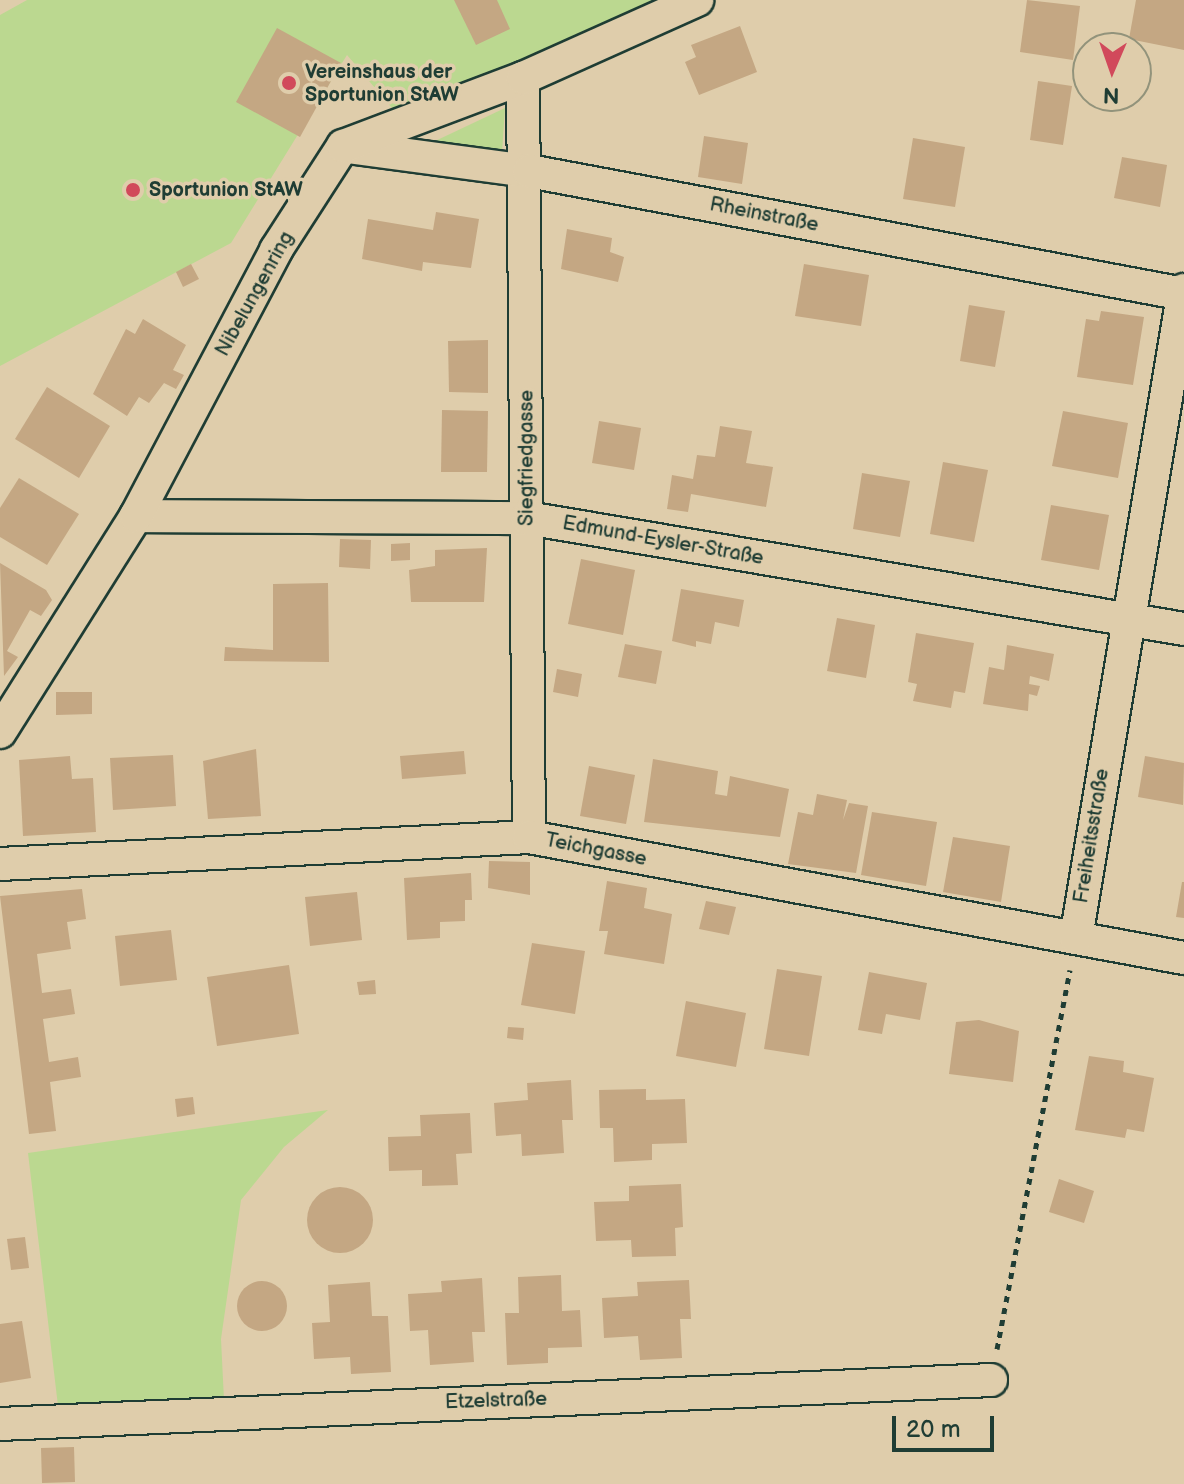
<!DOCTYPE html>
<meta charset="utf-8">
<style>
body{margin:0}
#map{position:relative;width:1184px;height:1484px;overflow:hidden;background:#dfcdab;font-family:"Balsamiq Sans",sans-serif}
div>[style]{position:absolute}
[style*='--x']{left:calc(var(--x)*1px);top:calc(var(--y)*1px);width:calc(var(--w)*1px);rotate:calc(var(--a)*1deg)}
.green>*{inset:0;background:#bbd890}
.building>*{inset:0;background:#c4a783}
.round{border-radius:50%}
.path>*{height:5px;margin-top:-2.5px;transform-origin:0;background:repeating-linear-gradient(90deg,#1f3d34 0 6px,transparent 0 12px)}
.roads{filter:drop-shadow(2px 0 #1f3d34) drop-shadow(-2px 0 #1f3d34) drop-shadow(0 2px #1f3d34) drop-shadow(0 -2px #1f3d34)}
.minor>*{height:32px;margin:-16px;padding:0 16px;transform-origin:16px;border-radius:16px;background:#dfcdab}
.dots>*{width:22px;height:22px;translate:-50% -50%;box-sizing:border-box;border:4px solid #dfcdab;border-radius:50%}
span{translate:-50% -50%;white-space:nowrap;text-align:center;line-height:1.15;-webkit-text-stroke:7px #dfcdab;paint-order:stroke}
.poi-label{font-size:20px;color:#1f3d34;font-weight:700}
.left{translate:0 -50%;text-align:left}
.street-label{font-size:20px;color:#1f3d34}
.north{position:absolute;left:1072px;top:32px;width:80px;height:80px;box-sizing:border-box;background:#dfcdab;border:2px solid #92937b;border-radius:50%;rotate:182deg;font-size:22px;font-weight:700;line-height:32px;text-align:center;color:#1f3d34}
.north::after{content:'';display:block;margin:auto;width:28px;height:36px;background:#d1495b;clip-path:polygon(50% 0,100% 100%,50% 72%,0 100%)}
.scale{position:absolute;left:892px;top:1416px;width:102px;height:36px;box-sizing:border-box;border:4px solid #1f3d34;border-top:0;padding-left:10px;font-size:24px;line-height:28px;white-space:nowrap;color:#1f3d34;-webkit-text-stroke:6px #dfcdab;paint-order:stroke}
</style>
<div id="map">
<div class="green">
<div style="clip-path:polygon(27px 0,662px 0,397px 114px,347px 55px,231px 243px,0 366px,0 15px)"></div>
<div style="clip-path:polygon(505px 108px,502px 153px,433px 142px)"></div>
<div style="clip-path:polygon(328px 1110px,284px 1147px,241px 1200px,221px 1339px,224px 1400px,58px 1406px,28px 1153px)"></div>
</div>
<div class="building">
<div style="clip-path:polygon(454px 0,497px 0,510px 29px,476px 45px)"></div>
<div style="clip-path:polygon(1027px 0,1080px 6px,1073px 60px,1020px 52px)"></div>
<div style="clip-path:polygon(1136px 0,1184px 0,1184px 50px,1129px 39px)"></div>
<div style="clip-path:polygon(740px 26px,757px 72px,699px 95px,685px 62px,696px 57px,691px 45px)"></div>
<div style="clip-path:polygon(277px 28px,341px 63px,300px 137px,236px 102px)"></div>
<div style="clip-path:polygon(1038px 81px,1072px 86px,1063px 145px,1030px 140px)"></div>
<div style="clip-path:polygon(1106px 96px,1134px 96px,1132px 107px,1105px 102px)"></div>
<div style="clip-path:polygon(704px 136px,748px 143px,742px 184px,698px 177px)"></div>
<div style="clip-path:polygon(913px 138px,965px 147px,955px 207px,903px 199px)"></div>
<div style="clip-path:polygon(1122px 157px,1167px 165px,1160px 207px,1114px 198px)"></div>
<div style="clip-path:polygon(436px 212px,479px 219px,471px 268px,423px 262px,422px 271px,362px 259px,368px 219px,433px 230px)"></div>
<div style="clip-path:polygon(567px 229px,612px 238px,610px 252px,624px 257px,618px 282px,561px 269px)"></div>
<div style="clip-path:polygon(191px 264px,199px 279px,183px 287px,176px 272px)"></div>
<div style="clip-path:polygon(804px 264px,869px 275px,861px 326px,795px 316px)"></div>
<div style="clip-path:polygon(969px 305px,1005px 311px,995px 367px,960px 361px)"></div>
<div style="clip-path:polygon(1101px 311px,1144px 317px,1133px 385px,1077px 377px,1086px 319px,1099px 321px)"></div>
<div style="clip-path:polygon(143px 319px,186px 345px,173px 370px,184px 375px,176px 389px,164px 383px,149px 403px,139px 397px,127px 416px,93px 394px,126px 329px,135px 334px)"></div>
<div style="clip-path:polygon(488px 340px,488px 393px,449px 392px,448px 341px)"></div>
<div style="clip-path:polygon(47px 387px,110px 426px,79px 478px,15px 439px)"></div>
<div style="clip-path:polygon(442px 410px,488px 411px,487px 472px,441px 472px)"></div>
<div style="clip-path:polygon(1063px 411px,1128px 423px,1118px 478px,1052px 466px)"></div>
<div style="clip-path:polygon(599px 421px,641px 428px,634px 470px,592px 463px)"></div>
<div style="clip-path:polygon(720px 426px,752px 431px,746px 463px,773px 467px,766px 507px,691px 494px,688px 512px,667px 509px,672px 475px,693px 479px,697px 455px,715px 457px)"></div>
<div style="clip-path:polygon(943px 462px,988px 470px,974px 542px,930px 534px)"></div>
<div style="clip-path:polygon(862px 473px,910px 481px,900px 537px,853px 529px)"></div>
<div style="clip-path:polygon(19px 478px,79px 514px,47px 565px,0 537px,0 508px)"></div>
<div style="clip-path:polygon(1051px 505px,1109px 515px,1099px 570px,1041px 560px)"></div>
<div style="clip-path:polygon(340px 539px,371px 540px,370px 569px,339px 567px)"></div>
<div style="clip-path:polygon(410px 543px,410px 560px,391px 561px,391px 544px)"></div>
<div style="clip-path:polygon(487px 548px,484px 602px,411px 602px,409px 570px,435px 566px,435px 550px)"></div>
<div style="clip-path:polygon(581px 559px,635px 570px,623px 635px,568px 624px)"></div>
<div style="clip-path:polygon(0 563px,46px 590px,52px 600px,41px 616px,30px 610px,7px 651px,18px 657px,4px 676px)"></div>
<div style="clip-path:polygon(328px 583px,329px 662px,224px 661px,225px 647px,273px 650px,273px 584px)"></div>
<div style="clip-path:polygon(681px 589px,744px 600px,739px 627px,715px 622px,711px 644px,696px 641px,696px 647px,672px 641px)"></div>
<div style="clip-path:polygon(837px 618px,875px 625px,866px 678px,827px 671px)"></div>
<div style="clip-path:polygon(916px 633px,974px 643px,965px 693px,954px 691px,951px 708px,913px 701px,917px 684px,908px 682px)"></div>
<div style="clip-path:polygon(625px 644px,662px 651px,656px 684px,618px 677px)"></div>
<div style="clip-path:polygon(1007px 645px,1054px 654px,1049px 681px,1030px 676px,1029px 684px,1040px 686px,1037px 696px,1029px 694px,1028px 711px,983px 704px,989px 667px,1004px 670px)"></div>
<div style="clip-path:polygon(557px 669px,582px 674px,578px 697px,553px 692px)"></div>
<div style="clip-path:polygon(56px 692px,92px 692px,92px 714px,56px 715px)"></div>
<div style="clip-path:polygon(256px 749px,261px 816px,208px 819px,203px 761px)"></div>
<div style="clip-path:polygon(464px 751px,466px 774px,402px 779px,400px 756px)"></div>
<div style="clip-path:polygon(173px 755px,176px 806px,113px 810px,110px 758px)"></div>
<div style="clip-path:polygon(70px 756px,72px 779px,93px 778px,96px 832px,23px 836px,19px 760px)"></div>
<div style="clip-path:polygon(1145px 756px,1184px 763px,1183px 805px,1138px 797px)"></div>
<div style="clip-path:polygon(653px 759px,718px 771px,715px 794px,727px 796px,730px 776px,789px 789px,780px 837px,644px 822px)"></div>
<div style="clip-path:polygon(589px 766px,635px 775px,626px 824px,580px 816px)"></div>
<div style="clip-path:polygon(817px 794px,847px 800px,843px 820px,849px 803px,868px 806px,856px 873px,788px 864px,798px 812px,813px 815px)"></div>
<div style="clip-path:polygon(872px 812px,937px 822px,926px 886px,861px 875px)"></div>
<div style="clip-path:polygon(953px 837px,1010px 846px,1001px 902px,943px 892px)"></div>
<div style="clip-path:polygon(489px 861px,530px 862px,530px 895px,488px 888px)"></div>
<div style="clip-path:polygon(471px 873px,472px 900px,465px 900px,465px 921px,440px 922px,440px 938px,407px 940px,404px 878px)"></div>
<div style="clip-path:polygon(607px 881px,647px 888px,644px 908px,672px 914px,664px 964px,604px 954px,608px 931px,599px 931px)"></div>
<div style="clip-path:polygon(1182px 882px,1184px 882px,1184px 918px,1176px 917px)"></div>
<div style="clip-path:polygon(82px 889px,86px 919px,67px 922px,71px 949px,37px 954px,42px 993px,71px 989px,75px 1014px,43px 1019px,49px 1062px,78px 1057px,81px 1077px,50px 1082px,56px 1131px,29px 1134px,0 896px)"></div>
<div style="clip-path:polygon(357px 892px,362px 940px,310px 946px,305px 897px)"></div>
<div style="clip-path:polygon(706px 901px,736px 907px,729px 935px,699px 929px)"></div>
<div style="clip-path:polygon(171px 930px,177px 980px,120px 986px,115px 936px)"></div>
<div style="clip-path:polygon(532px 943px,585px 951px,575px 1014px,521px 1005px)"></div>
<div style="clip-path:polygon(289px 965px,299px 1034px,217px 1046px,207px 977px)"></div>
<div style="clip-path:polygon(777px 969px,822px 976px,809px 1056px,764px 1049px)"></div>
<div style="clip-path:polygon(869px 972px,927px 983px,920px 1020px,886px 1014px,882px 1034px,858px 1030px)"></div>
<div style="clip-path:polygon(375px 980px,376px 994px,359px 995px,357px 982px)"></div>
<div style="clip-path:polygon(686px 1001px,746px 1013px,736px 1067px,676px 1056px)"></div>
<div style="clip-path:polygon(979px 1020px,1019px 1031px,1013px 1082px,949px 1074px,956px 1022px)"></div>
<div style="clip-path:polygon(508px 1027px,524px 1028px,523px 1040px,507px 1038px)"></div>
<div style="clip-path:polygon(1089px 1056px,1124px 1061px,1123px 1072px,1154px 1078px,1144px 1132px,1127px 1129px,1125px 1138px,1075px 1130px)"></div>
<div style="clip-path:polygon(571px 1080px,573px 1120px,562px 1120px,564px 1153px,522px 1156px,521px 1134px,496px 1136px,494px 1103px,528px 1100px,527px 1083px)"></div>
<div style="clip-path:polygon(646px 1089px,646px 1100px,685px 1099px,687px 1143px,652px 1144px,652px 1160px,614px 1162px,613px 1128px,600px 1128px,599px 1090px)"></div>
<div style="clip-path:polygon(193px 1097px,195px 1114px,177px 1117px,175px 1099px)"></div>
<div style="clip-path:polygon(470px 1113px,472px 1153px,456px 1154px,458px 1185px,422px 1186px,422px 1170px,389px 1171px,388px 1137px,421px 1136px,420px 1115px)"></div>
<div style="clip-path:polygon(1059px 1179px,1094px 1191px,1084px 1223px,1049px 1212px)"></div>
<div style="clip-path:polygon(681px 1184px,683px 1227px,675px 1228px,676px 1256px,632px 1257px,631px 1240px,596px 1241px,594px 1202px,629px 1201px,629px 1186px)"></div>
<div class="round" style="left:307px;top:1187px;width:66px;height:66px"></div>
<div style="clip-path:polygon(25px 1237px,29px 1268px,11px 1270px,7px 1239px)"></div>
<div style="clip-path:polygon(561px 1275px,562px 1311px,580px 1310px,582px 1347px,548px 1348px,548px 1363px,507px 1365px,505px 1313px,519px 1313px,518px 1277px)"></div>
<div style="clip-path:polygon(482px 1278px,485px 1332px,472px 1332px,474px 1362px,430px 1365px,428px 1330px,410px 1331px,408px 1294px,442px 1292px,441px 1281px)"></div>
<div style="clip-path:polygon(689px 1280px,691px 1319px,680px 1319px,682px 1358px,640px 1360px,638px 1336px,604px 1338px,602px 1298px,638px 1296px,637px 1282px)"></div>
<div class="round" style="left:237px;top:1281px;width:50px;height:50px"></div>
<div style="clip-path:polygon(370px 1282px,372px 1316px,388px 1316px,391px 1372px,351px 1374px,350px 1357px,314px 1359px,312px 1323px,330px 1322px,328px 1285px)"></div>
<div style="clip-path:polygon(22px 1321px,31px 1378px,0 1383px,0 1324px)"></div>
<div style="clip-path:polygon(74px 1447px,75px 1482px,42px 1483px,41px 1448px)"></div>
</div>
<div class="path">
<div style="--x:997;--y:1349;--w:386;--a:-79.1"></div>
</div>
<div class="roads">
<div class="minor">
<div style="--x:523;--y:78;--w:759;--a:89.55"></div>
<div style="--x:348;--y:147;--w:183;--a:7.6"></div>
<div style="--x:529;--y:171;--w:666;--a:10.64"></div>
<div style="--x:136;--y:516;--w:391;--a:0.3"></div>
<div style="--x:527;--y:518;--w:666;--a:9.59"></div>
<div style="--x:0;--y:732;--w:255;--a:-57.8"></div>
<div style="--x:136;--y:516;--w:301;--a:-62.2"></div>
<div style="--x:276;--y:250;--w:124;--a:-57.2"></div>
<div style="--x:343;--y:146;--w:192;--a:-20.7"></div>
<div style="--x:523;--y:78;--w:191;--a:-24.1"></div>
<div style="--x:0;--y:864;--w:530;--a:-2.92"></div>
<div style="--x:529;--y:837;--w:666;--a:10.47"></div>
<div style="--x:1076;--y:938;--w:657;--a:-80.54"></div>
<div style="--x:0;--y:1424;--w:992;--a:-2.54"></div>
</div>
</div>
<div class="dots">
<div style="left:289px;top:83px;background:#d1495b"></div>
<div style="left:133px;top:190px;background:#d1495b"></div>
</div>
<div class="poi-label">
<span class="left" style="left:305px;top:84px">Vereinshaus der<br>Sportunion StAW</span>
<span class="left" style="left:149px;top:190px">Sportunion StAW</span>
</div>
<div class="street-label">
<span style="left:764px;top:215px;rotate:11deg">Rheinstraße</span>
<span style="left:255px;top:294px;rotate:-61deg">Nibelungenring</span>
<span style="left:527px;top:458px;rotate:-90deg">Siegfriedgasse</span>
<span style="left:663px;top:541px;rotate:10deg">Edmund-Eysler-Straße</span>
<span style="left:1092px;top:836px;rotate:-81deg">Freiheitsstraße</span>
<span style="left:596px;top:850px;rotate:11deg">Teichgasse</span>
<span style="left:496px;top:1401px;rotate:-2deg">Etzelstraße</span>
</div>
<div class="north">N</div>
<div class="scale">20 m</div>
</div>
